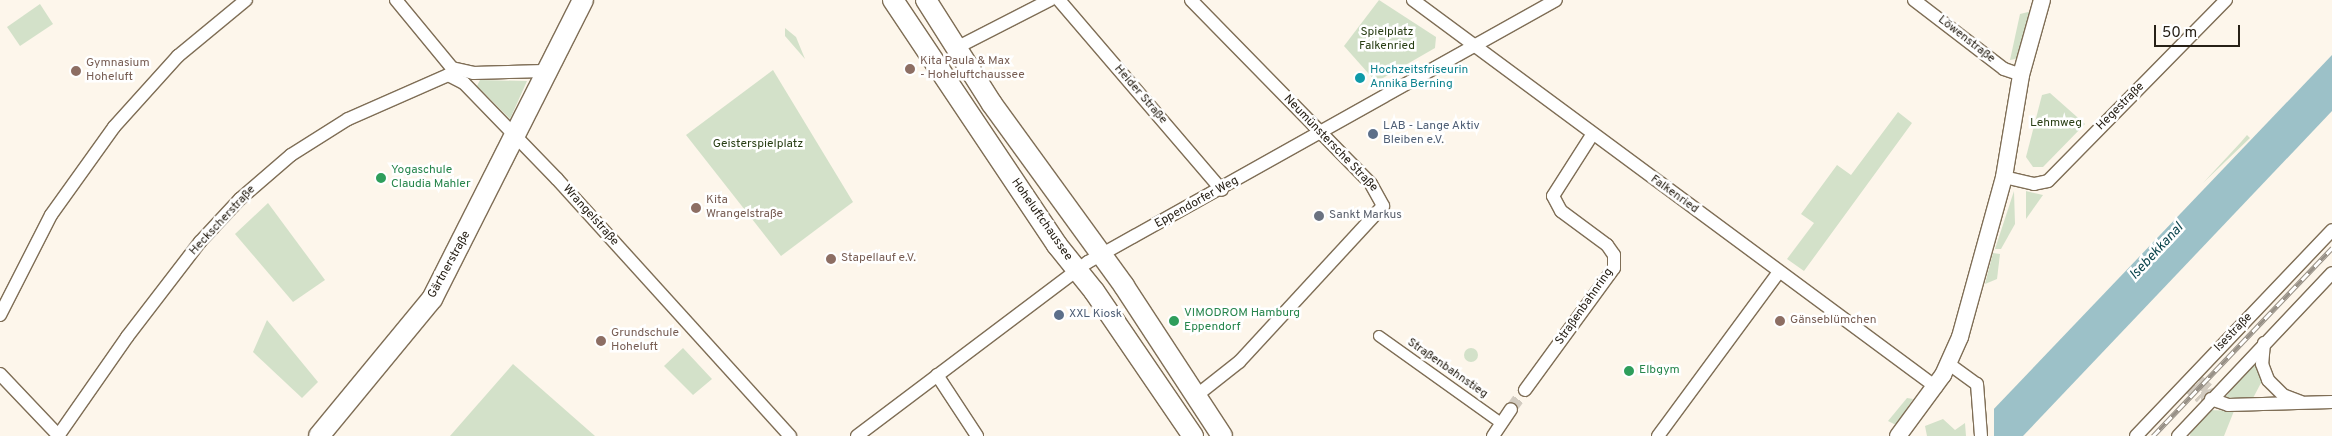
<!DOCTYPE html>
<meta charset="utf-8">
<style>
body{margin:0}
#map{position:relative;width:2332px;height:436px;overflow:hidden;background:#fdf6eb;font-family:Overpass,sans-serif}
div>[style]{position:absolute}
[style*='--x']{left:calc(var(--x)*1px);top:calc(var(--y)*1px);width:calc(var(--w)*1px);rotate:calc(var(--a)*1deg)}
.green>*{inset:0;background:#d3e1c9}
.round{border-radius:50%}
.water>*{inset:0;background:#9cc1c8}
.pier>*{inset:0;background:#fdf6eb}
.minor-tunnel>*{height:12px;margin-top:-6px;transform-origin:0;background:repeating-linear-gradient(90deg,#d2cbc0 0 12px,transparent 0 18px)}
.roads{filter:drop-shadow(1px 0 #7f6e56) drop-shadow(-1px 0 #7f6e56) drop-shadow(0 1px #7f6e56) drop-shadow(0 -1px #7f6e56)}
.pedestrian>*{height:10px;margin:-5px;padding:0 5px;transform-origin:5px;border-radius:5px;background:#fff}
.minor>*{height:12px;margin:-6px;padding:0 6px;transform-origin:6px;border-radius:6px;background:#fff}
.tertiary>*{height:16px;margin:-8px;padding:0 8px;transform-origin:8px;border-radius:8px;background:#fff}
.primary>*{height:20px;margin:-10px;padding:0 10px;transform-origin:10px;border-radius:10px;background:#fff}
.rail>*{height:5px;margin-top:-2.5px;transform-origin:0;background:repeating-linear-gradient(90deg,#fff 0 9px,#979086 0 18px);box-sizing:border-box;border-block:1px solid #979086}
.dots>*{width:14px;height:14px;translate:-50% -50%;box-sizing:border-box;border:2px solid #fff;border-radius:50%}
span{translate:-50% -50%;white-space:nowrap;text-align:center;line-height:1.15;-webkit-text-stroke:5px #fff;paint-order:stroke}
.park-label{font-size:12px;color:#293f15}
.street-label{font-size:12px;color:#272016}
.education-label{font-size:12px;color:#785e54}
.left{translate:0 -50%;text-align:left}
.culture-label{font-size:12px;color:#0d838f}
.service-label{font-size:12px;color:#4e5e75}
.leisure-label{font-size:12px;color:#27864d}
.worship-label{font-size:12px;color:#5b616d}
.water-label{font-size:14px;color:#0f474f;font-style:italic}
.scale{position:absolute;left:2154px;top:25px;width:86px;height:22px;box-sizing:border-box;border:2px solid #272016;border-top:0;padding-left:6px;font-size:15px;line-height:18px;white-space:nowrap;color:#272016;-webkit-text-stroke:4px #fff;paint-order:stroke}
</style>
<div id="map">
<div class="green">
<div style="clip-path:polygon(1379px 0,1436px 37px,1435px 48px,1376px 82px,1344px 46px)"></div>
<div style="clip-path:polygon(40px 4px,53px 24px,20px 46px,7px 27px)"></div>
<div style="clip-path:polygon(2032px 11px,2020px 58px,2010px 60px,2020px 14px)"></div>
<div style="clip-path:polygon(785px 28px,796px 37px,805px 59px,785px 36px)"></div>
<div style="clip-path:polygon(773px 70px,853px 202px,781px 256px,686px 135px)"></div>
<div style="clip-path:polygon(480px 80px,527px 81px,510px 119px,477px 86px)"></div>
<div style="clip-path:polygon(2050px 93px,2085px 124px,2043px 167px,2033px 167px,2026px 157px,2042px 95px)"></div>
<div style="clip-path:polygon(1898px 112px,1912px 123px,1804px 271px,1787px 259px,1814px 223px,1801px 214px,1837px 165px,1851px 175px)"></div>
<div style="clip-path:polygon(2247px 135px,2250px 138px,2203px 183px,2241px 142px)"></div>
<div style="clip-path:polygon(2014px 191px,2015px 224px,2001px 249px,1995px 249px)"></div>
<div style="clip-path:polygon(2026px 191px,2043px 195px,2026px 219px)"></div>
<div style="clip-path:polygon(268px 203px,325px 280px,293px 302px,235px 234px)"></div>
<div style="clip-path:polygon(1993px 253px,2000px 254px,1997px 279px,1985px 284px)"></div>
<div style="clip-path:polygon(267px 320px,318px 382px,302px 398px,253px 352px)"></div>
<div class="round" style="left:1464px;top:348px;width:14px;height:14px"></div>
<div style="clip-path:polygon(683px 348px,712px 379px,693px 395px,664px 366px)"></div>
<div style="clip-path:polygon(2256px 356px,2262px 381px,2252px 400px,2226px 397px)"></div>
<div style="clip-path:polygon(513px 364px,595px 436px,450px 436px)"></div>
<div style="clip-path:polygon(1907px 398px,1913px 399px,1896px 425px,1888px 421px)"></div>
<div style="clip-path:polygon(2210px 410px,2234px 411px,2224px 436px,2190px 436px,2191px 427px)"></div>
<div style="clip-path:polygon(1943px 419px,1955px 430px,1965px 423px,1966px 436px,1927px 436px,1925px 426px)"></div>
</div>
<div class="water">
<div style="clip-path:polygon(2332px 55px,2332px 111px,2023px 436px,1968px 436px)"></div>
</div>
<div class="pier">
<div style="clip-path:polygon(1994px 405px,1994px 436px,1966px 436px,1966px 434px)"></div>
</div>
<div class="minor-tunnel">
<div style="--x:2185;--y:384;--w:21;--a:41"></div>
<div style="--x:2201;--y:398;--w:10;--a:6"></div>
<div style="--x:2211;--y:399;--w:10;--a:-107"></div>
<div style="--x:2208;--y:389;--w:20;--a:-139"></div>
<div style="--x:1511;--y:409;--w:24;--a:-54"></div>
</div>
<div class="roads">
<div class="pedestrian">
<div style="--x:1379;--y:336;--w:150;--a:35.5"></div>
</div>
<div class="minor">
<div style="--x:396;--y:0;--w:88;--a:50.5"></div>
<div style="--x:1059;--y:0;--w:250;--a:49.4"></div>
<div style="--x:1191;--y:0;--w:257;--a:45.6"></div>
<div style="--x:1371;--y:184;--w:25;--a:61"></div>
<div style="--x:1383;--y:206;--w:212;--a:132.7"></div>
<div style="--x:1239;--y:362;--w:55;--a:141.7"></div>
<div style="--x:1413;--y:0;--w:651;--a:36.5"></div>
<div style="--x:1914;--y:0;--w:113;--a:37.5"></div>
<div style="--x:2004;--y:69;--w:18;--a:19"></div>
<div style="--x:956;--y:48;--w:106;--a:-27.1"></div>
<div style="--x:452;--y:68;--w:22;--a:13"></div>
<div style="--x:473;--y:73;--w:71;--a:-1.6"></div>
<div style="--x:448;--y:75;--w:18;--a:27"></div>
<div style="--x:464;--y:83;--w:134;--a:45.9"></div>
<div style="--x:557;--y:179;--w:347;--a:47.8"></div>
<div style="--x:2004;--y:177;--w:31;--a:13"></div>
<div style="--x:2034;--y:184;--w:14;--a:-12"></div>
<div style="--x:2048;--y:181;--w:254;--a:-45.5"></div>
<div style="--x:0;--y:315;--w:112;--a:-63"></div>
<div style="--x:51;--y:215;--w:108;--a:-54.4"></div>
<div style="--x:114;--y:127;--w:96;--a:-48"></div>
<div style="--x:178;--y:56;--w:88;--a:-39.5"></div>
<div style="--x:2264;--y:343;--w:21;--a:95"></div>
<div style="--x:2262;--y:364;--w:17;--a:69"></div>
<div style="--x:2268;--y:380;--w:21;--a:45"></div>
<div style="--x:2283;--y:395;--w:19;--a:21"></div>
<div style="--x:1949;--y:364;--w:34;--a:36"></div>
<div style="--x:1977;--y:384;--w:52;--a:85.6"></div>
<div style="--x:0;--y:374;--w:86;--a:46.4"></div>
<div style="--x:937;--y:375;--w:73;--a:56.7"></div>
<div style="--x:1525;--y:390;--w:151;--a:-53.9"></div>
<div style="--x:1614;--y:268;--w:13;--a:-90"></div>
<div style="--x:1614;--y:255;--w:12;--a:-125"></div>
<div style="--x:1607;--y:245;--w:57;--a:-143.5"></div>
<div style="--x:1561;--y:211;--w:17;--a:-118"></div>
<div style="--x:1553;--y:196;--w:72;--a:-57.4"></div>
<div style="--x:2211;--y:399;--w:18;--a:19"></div>
<div style="--x:2228;--y:405;--w:104;--a:-1.7"></div>
<div style="--x:58;--y:436;--w:121;--a:-55.1"></div>
<div style="--x:127;--y:337;--w:120;--a:-52.5"></div>
<div style="--x:200;--y:242;--w:59;--a:-47.1"></div>
<div style="--x:240;--y:199;--w:67;--a:-40.8"></div>
<div style="--x:291;--y:155;--w:67;--a:-32.3"></div>
<div style="--x:348;--y:119;--w:109;--a:-23.7"></div>
<div style="--x:857;--y:436;--w:289;--a:-37"></div>
<div style="--x:1088;--y:262;--w:536;--a:-29.24"></div>
<div style="--x:1493;--y:436;--w:32;--a:-56"></div>
<div style="--x:1658;--y:436;--w:204;--a:-53.6"></div>
<div style="--x:2136;--y:436;--w:284;--a:-46.4"></div>
<div style="--x:2178;--y:436;--w:224;--a:-46.6"></div>
</div>
<div class="tertiary">
<div style="--x:1898;--y:436;--w:76;--a:-53.6"></div>
<div style="--x:1943;--y:375;--w:42;--a:-65.9"></div>
<div style="--x:1960;--y:337;--w:166;--a:-74.6"></div>
<div style="--x:2004;--y:177;--w:103;--a:-80.5"></div>
<div style="--x:2021;--y:75;--w:78;--a:-74.4"></div>
</div>
<div class="primary">
<div style="--x:893;--y:0;--w:295;--a:56.2"></div>
<div style="--x:1057;--y:245;--w:59;--a:51.2"></div>
<div style="--x:1094;--y:291;--w:176;--a:55.7"></div>
<div style="--x:926;--y:0;--w:123;--a:57.6"></div>
<div style="--x:992;--y:104;--w:225;--a:54"></div>
<div style="--x:1124;--y:286;--w:179;--a:56.8"></div>
<div style="--x:319;--y:436;--w:178;--a:-50.5"></div>
<div style="--x:432;--y:299;--w:335;--a:-63.2"></div>
</div>
</div>
<div class="rail">
<div style="--x:2153;--y:436;--w:260;--a:-46.4"></div>
</div>
<div class="dots">
<div style="left:910px;top:69px;background:#8d6e63"></div>
<div style="left:76px;top:71px;background:#8d6e63"></div>
<div style="left:1360px;top:78px;background:#0f9aa8"></div>
<div style="left:1373px;top:134px;background:#5c6f8a"></div>
<div style="left:381px;top:178px;background:#2e9e5b"></div>
<div style="left:696px;top:208px;background:#8d6e63"></div>
<div style="left:1319px;top:216px;background:#6b7280"></div>
<div style="left:831px;top:259px;background:#8d6e63"></div>
<div style="left:1059px;top:315px;background:#5c6f8a"></div>
<div style="left:1174px;top:321px;background:#2e9e5b"></div>
<div style="left:1780px;top:321px;background:#8d6e63"></div>
<div style="left:601px;top:341px;background:#8d6e63"></div>
<div style="left:1629px;top:371px;background:#2e9e5b"></div>
</div>
<div class="park-label">
<span style="left:1387px;top:40px">Spielplatz<br>Falkenried</span>
<span style="left:2056px;top:124px">Lehmweg</span>
<span style="left:758px;top:145px">Geisterspielplatz</span>
</div>
<div class="street-label">
<span style="left:1966px;top:40px;rotate:38deg">Löwenstraße</span>
<span style="left:1140px;top:95px;rotate:49deg">Heider Straße</span>
<span style="left:2121px;top:107px;rotate:-45deg">Hegestraße</span>
<span style="left:1330px;top:144px;rotate:46deg">Neumünstersche Straße</span>
<span style="left:1674px;top:195px;rotate:36deg">Falkenried</span>
<span style="left:1197px;top:203px;rotate:-29deg">Eppendorfer Weg</span>
<span style="left:590px;top:216px;rotate:48deg">Wrangelstraße</span>
<span style="left:1041px;top:220px;rotate:55deg">Hoheluftchaussee</span>
<span style="left:223px;top:221px;rotate:-47deg">Heckscherstraße</span>
<span style="left:450px;top:265px;rotate:-61deg">Gärtnerstraße</span>
<span style="left:1585px;top:307px;rotate:-55deg">Straßenbahnring</span>
<span style="left:2234px;top:333px;rotate:-46deg">Isestraße</span>
<span style="left:1447px;top:369px;rotate:35deg">Straßenbahnstieg</span>
</div>
<div class="education-label">
<span class="left" style="left:920px;top:69px">Kita Paula &amp; Max<br>- Hoheluftchaussee</span>
<span class="left" style="left:86px;top:71px">Gymnasium<br>Hoheluft</span>
<span class="left" style="left:706px;top:208px">Kita<br>Wrangelstraße</span>
<span class="left" style="left:841px;top:259px">Stapellauf e.V.</span>
<span class="left" style="left:1790px;top:321px">Gänseblümchen</span>
<span class="left" style="left:611px;top:341px">Grundschule<br>Hoheluft</span>
</div>
<div class="culture-label">
<span class="left" style="left:1370px;top:78px">Hochzeitsfriseurin<br>Annika Berning</span>
</div>
<div class="service-label">
<span class="left" style="left:1383px;top:134px">LAB - Lange Aktiv<br>Bleiben e.V.</span>
<span class="left" style="left:1069px;top:315px">XXL Kiosk</span>
</div>
<div class="leisure-label">
<span class="left" style="left:391px;top:178px">Yogaschule<br>Claudia Mahler</span>
<span class="left" style="left:1184px;top:321px">VIMODROM Hamburg<br>Eppendorf</span>
<span class="left" style="left:1639px;top:371px">Elbgym</span>
</div>
<div class="worship-label">
<span class="left" style="left:1329px;top:216px">Sankt Markus</span>
</div>
<div class="water-label">
<span style="left:2157px;top:252px;rotate:-47deg">Isebekkanal</span>
</div>
<div class="scale">50 m</div>
</div>
